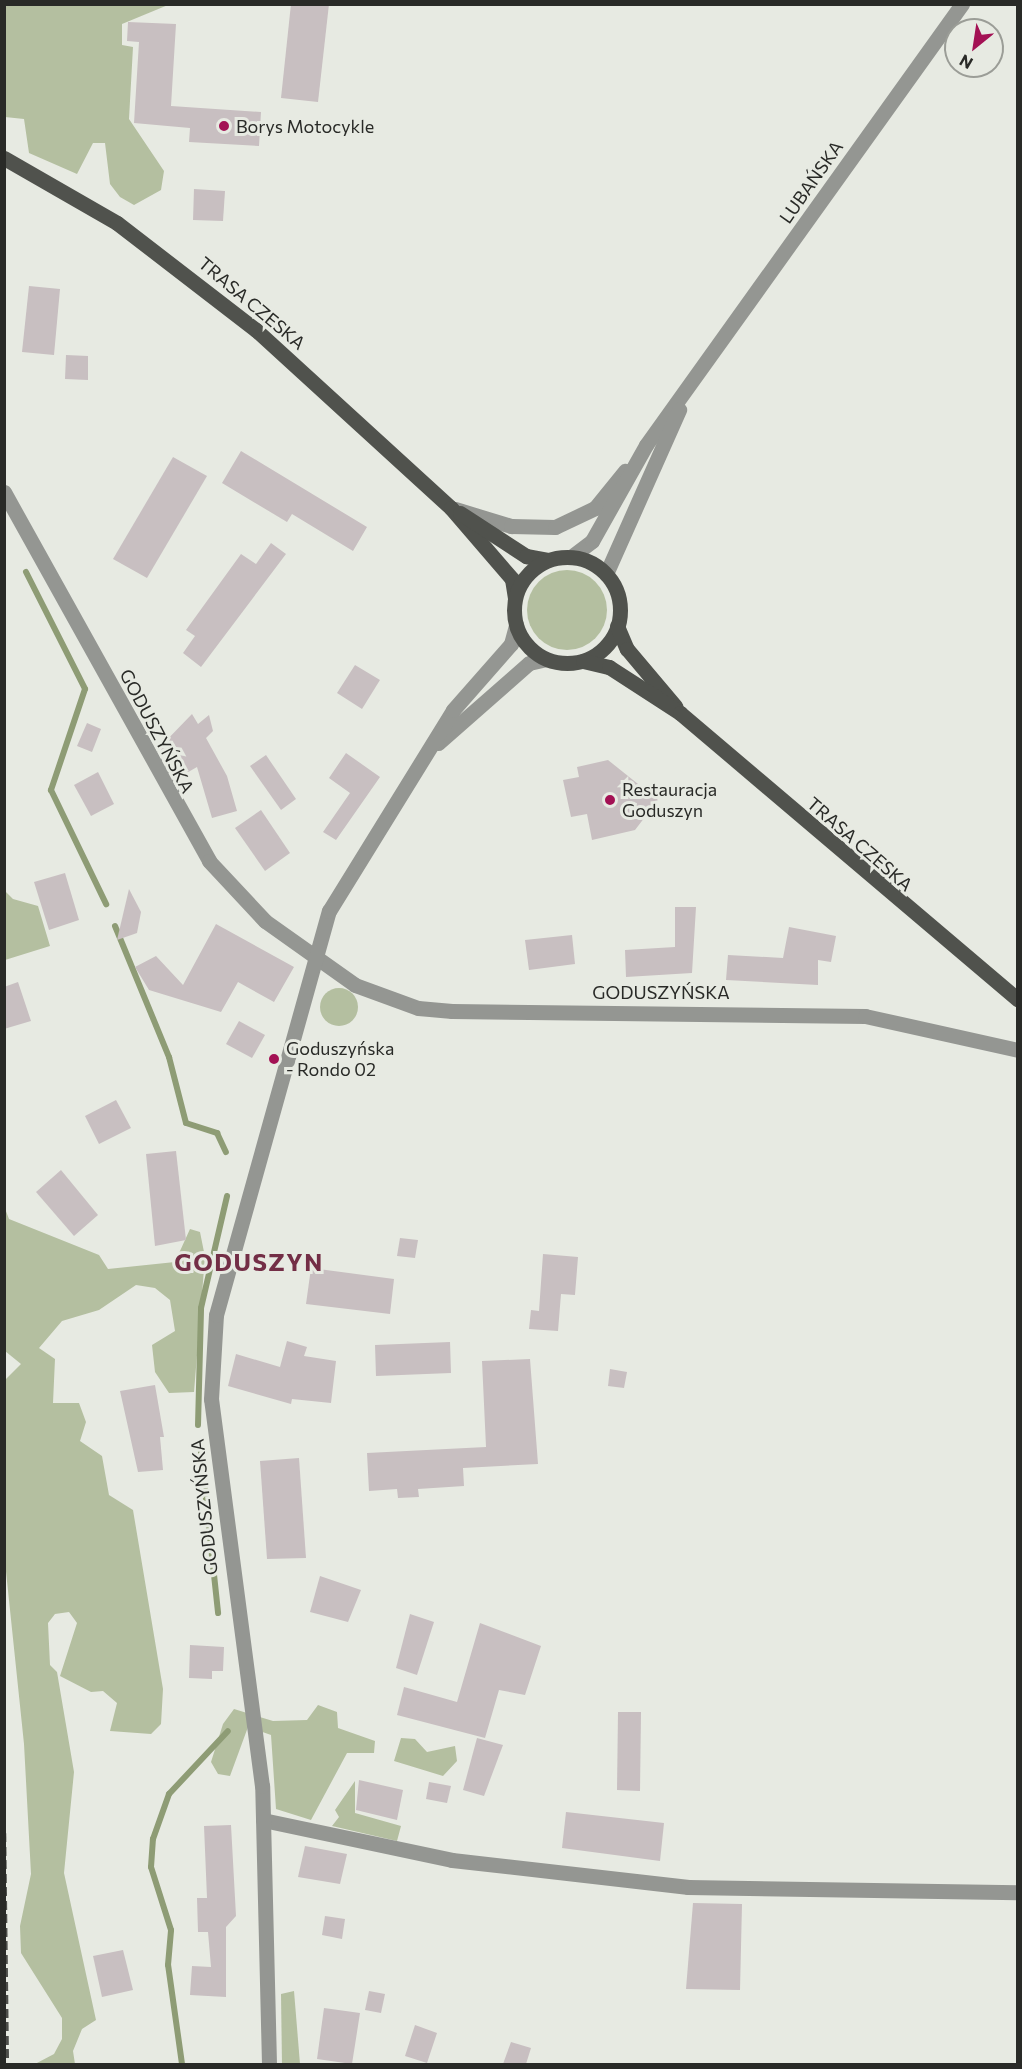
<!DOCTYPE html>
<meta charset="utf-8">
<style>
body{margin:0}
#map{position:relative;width:1022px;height:2069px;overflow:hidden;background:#e7eae2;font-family:Commissioner,sans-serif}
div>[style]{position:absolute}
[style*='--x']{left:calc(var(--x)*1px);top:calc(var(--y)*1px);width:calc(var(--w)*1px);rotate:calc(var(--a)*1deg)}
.green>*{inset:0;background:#b4bfa0}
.round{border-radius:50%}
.stream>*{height:6px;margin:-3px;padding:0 3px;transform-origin:3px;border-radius:3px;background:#8e9c75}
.building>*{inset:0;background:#c8bfc1}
.minor>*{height:15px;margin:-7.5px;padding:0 7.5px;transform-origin:7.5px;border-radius:7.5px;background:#949692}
.tertiary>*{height:15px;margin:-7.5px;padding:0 7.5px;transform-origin:7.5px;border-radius:7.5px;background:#949692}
.primary>*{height:15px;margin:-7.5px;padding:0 7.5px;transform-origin:7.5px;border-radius:7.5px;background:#50524d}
.primary>.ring{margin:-7.5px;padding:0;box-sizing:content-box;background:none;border:15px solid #50524d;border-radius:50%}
.rail>*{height:4.5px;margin-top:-2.25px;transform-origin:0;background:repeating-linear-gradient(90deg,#4d4e4a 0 9px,transparent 0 13.5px)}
.dots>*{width:16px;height:16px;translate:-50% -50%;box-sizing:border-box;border:3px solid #e7eae2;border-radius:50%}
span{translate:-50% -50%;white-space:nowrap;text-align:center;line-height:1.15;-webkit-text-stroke:6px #e7eae2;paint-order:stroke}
.poi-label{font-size:18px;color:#292a27}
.left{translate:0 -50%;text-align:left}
.street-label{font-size:18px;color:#292a27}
.district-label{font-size:24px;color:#732e46;font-weight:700;letter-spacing:1.5px}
.frame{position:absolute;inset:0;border:6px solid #292a27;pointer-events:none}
.north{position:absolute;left:944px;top:18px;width:60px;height:60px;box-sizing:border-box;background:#e7eae2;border:2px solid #9b9d97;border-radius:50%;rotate:210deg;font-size:16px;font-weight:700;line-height:24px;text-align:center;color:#292a27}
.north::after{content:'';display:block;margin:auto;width:21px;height:27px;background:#a31154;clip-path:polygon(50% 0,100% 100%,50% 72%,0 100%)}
</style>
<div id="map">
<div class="green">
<div style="clip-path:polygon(5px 4px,168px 5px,122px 24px,122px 45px,133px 47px,129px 119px,164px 171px,161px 190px,134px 205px,120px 197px,110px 184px,105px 143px,93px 143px,77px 174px,29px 153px,24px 119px,5px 117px)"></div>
<div class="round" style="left:527px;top:570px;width:80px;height:80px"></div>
<div style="clip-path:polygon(4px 890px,13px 899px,38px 906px,50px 946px,5px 960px)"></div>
<div class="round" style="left:320px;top:988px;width:38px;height:38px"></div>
<div style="clip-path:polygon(4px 1206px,9px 1219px,99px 1255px,108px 1269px,175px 1262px,190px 1229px,200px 1232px,205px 1257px,194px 1392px,169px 1393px,155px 1372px,152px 1345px,175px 1331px,170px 1300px,155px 1288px,136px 1285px,99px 1310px,62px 1321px,39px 1348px,55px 1359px,53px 1403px,79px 1403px,86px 1422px,80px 1441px,102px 1456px,109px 1495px,133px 1510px,163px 1689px,161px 1724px,151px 1734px,110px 1731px,117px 1703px,103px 1691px,91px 1692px,60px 1676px,77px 1623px,69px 1612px,55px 1614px,48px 1623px,50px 1665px,57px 1672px,74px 1772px,64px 1873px,96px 2020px,82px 2029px,73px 2051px,75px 2064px,35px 2064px,54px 2054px,62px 2039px,62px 2018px,21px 1953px,20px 1926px,31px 1874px,24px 1744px,5px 1562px,4px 1381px,21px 1364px,5px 1351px)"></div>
<div style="clip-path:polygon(318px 1705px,337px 1712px,338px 1728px,375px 1741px,374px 1753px,347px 1753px,311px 1820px,276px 1809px,271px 1735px,248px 1727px,230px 1776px,218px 1774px,211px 1762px,223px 1724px,234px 1709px,273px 1721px,307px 1720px)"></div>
<div style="clip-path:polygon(401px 1738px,415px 1739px,427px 1752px,455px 1746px,457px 1761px,443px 1776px,394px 1761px)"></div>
<div style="clip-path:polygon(355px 1781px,355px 1813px,401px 1826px,397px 1841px,332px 1826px,339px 1817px,335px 1810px)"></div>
<div style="clip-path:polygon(294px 1991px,300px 2064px,282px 2064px,281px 1994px)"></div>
</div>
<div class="stream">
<div style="--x:26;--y:572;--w:131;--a:63.2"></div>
<div style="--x:85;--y:689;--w:107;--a:108.6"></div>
<div style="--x:51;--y:790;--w:127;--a:64.2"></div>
<div style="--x:115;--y:926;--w:142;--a:67.6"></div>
<div style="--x:169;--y:1057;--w:68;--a:75.6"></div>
<div style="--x:186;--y:1123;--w:33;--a:18"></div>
<div style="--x:217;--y:1133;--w:21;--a:65"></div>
<div style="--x:198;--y:1425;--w:117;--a:-88.5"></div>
<div style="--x:201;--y:1308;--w:115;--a:-76.9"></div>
<div style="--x:201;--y:1453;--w:161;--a:83.9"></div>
<div style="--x:182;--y:2064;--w:100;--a:-98"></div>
<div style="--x:168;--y:1965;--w:35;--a:-85"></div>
<div style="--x:171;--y:1930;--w:66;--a:-107.6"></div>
<div style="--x:151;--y:1867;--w:28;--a:-86"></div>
<div style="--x:153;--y:1839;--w:48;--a:-70.4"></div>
<div style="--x:169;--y:1794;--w:86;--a:-46.9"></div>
</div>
<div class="building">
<div style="clip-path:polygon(291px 4px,329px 4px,318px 102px,281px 98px)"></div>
<div style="clip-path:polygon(128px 22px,176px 24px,171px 106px,261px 112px,259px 146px,189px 142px,190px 128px,134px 123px,139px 42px,127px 41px)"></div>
<div style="clip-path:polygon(194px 189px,225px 191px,223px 221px,193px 220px)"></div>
<div style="clip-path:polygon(29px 286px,60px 289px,54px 355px,22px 352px)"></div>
<div style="clip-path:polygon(66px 355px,88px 356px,88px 380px,65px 379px)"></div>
<div style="clip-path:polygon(241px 451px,367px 527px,353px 551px,292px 514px,287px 522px,222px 483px)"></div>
<div style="clip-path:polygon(173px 457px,207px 476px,147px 578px,113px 559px)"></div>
<div style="clip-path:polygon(271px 543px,286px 554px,201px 667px,183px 653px,195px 636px,186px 630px,241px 554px,256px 564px)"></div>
<div style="clip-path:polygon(355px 665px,380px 680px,362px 709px,337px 693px)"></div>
<div style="clip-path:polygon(192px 714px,198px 724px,209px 715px,213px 731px,206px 738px,227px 776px,237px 811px,212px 818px,197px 767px,176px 779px,160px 747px)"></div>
<div style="clip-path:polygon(87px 723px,101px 729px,92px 752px,77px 746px)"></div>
<div style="clip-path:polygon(346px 753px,380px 777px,336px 840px,323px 832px,350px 793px,329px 778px)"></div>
<div style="clip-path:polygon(266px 755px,296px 799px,281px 810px,250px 766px)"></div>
<div style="clip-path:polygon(608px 760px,658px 800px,635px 830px,592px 840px,587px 814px,571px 817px,563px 780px,579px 777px,577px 767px)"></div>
<div style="clip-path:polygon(98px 772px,114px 804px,91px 816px,74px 785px)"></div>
<div style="clip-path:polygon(261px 810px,290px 853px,265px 871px,235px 828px)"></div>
<div style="clip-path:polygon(65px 873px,79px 920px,49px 930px,34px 882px)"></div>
<div style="clip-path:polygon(129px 889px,141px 912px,137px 933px,117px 940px)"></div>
<div style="clip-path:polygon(675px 907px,696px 907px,692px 973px,626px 977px,625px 950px,675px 947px)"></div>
<div style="clip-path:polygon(216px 924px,294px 967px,274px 1002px,238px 982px,221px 1012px,149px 990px,135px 967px,156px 956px,183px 985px)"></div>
<div style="clip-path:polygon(789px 927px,836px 936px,831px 962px,818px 960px,818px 985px,726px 980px,728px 955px,783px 958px)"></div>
<div style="clip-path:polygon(572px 935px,575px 964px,529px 970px,525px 940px)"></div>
<div style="clip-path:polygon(18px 982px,31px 1021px,4px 1029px,4px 987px)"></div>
<div style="clip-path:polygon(239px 1021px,265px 1035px,252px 1058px,226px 1044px)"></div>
<div style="clip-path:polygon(116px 1100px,131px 1128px,99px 1144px,85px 1116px)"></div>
<div style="clip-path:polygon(176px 1151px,186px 1240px,155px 1246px,146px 1154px)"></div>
<div style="clip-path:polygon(61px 1170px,98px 1215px,74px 1236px,36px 1192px)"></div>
<div style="clip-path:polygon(400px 1238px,418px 1240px,415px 1258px,397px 1256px)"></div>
<div style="clip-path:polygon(543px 1254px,578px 1257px,575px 1295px,561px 1294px,558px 1331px,529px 1329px,531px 1310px,539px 1311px)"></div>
<div style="clip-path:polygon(311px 1268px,394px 1279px,390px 1314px,306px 1304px)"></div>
<div style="clip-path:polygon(287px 1341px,307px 1347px,304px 1356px,336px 1361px,331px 1403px,292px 1399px,291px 1404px,228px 1386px,236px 1354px,280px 1367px)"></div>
<div style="clip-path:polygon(450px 1342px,451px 1373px,376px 1376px,375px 1345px)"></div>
<div style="clip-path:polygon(530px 1359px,538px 1464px,463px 1468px,464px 1486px,418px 1489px,419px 1497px,398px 1498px,397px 1489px,369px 1491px,367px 1453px,486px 1447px,482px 1361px)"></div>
<div style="clip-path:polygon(610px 1369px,627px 1372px,624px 1388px,608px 1386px)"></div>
<div style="clip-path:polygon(155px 1385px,164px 1437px,160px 1437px,163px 1470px,138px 1472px,120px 1391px)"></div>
<div style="clip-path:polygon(299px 1458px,306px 1558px,267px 1559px,260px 1461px)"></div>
<div style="clip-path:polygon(320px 1576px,361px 1590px,348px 1622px,310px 1612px)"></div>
<div style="clip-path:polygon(410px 1614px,434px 1622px,417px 1675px,396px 1668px)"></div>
<div style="clip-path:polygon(480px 1623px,541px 1646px,525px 1695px,499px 1690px,485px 1738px,397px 1715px,404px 1687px,457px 1702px)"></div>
<div style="clip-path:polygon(190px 1645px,224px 1647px,223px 1671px,212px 1671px,212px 1679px,189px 1678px)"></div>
<div style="clip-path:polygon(618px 1712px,641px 1712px,640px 1791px,617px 1790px)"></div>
<div style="clip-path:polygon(477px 1738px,503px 1745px,484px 1796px,463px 1790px)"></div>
<div style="clip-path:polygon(359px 1780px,403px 1790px,397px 1820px,356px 1810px)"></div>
<div style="clip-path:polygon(429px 1782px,451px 1786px,447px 1803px,426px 1799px)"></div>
<div style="clip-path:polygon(566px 1812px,664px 1823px,660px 1861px,562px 1848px)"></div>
<div style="clip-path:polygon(231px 1825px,236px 1916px,226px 1927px,226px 1997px,190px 1995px,192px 1966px,211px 1967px,208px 1932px,198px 1932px,197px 1898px,207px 1898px,204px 1826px)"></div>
<div style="clip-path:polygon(305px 1846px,347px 1854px,340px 1884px,298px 1877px)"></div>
<div style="clip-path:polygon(693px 1903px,742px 1904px,740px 1990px,686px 1989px)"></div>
<div style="clip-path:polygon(325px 1916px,345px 1919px,342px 1939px,322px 1935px)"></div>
<div style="clip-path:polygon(123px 1950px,133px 1990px,102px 1997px,93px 1956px)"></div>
<div style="clip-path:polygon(369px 1991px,385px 1994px,381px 2013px,365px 2010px)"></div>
<div style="clip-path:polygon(324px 2008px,360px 2013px,352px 2064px,317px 2059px)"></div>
<div style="clip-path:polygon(415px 2025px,437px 2033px,427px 2063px,405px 2056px)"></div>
<div style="clip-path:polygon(511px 2042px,531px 2048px,526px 2064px,503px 2064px)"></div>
</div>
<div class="minor">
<div style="--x:4;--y:492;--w:422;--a:60.9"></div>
<div style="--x:209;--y:861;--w:82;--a:47"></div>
<div style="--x:265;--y:921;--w:110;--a:35.4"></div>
<div style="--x:355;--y:985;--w:67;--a:20.1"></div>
<div style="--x:418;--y:1008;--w:34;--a:5"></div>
<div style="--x:452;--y:1011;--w:413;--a:0.7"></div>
<div style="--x:865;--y:1016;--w:157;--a:12.5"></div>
<div style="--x:263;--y:1820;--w:193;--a:11.9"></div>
<div style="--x:452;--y:1860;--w:238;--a:6.5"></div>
<div style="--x:688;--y:1887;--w:330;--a:0.9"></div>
</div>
<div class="tertiary">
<div style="--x:455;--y:509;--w:59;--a:16.9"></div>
<div style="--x:511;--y:526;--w:44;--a:1.3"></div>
<div style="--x:555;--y:527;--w:44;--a:-25.4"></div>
<div style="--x:595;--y:508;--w:48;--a:-51"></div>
<div style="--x:571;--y:557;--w:26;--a:-37"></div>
<div style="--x:592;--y:541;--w:110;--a:-60.6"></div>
<div style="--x:646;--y:445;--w:543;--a:-54.38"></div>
<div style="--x:606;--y:574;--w:180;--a:-66"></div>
<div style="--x:438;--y:743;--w:121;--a:-41.3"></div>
<div style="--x:529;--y:663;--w:17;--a:-13"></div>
<div style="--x:269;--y:2064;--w:278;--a:-91.4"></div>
<div style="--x:262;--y:1786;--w:390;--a:-97.5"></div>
<div style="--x:211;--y:1399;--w:84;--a:-86.6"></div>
<div style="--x:216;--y:1315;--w:420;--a:-74.4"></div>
<div style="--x:329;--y:911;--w:236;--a:-58.3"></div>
<div style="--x:453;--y:710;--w:88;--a:-48.7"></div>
<div style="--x:511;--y:644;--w:20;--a:-75"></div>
</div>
<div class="primary">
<div style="--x:4;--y:158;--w:130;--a:29.9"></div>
<div style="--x:117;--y:223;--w:175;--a:37.6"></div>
<div style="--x:256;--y:330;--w:264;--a:42.4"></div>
<div style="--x:451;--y:508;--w:94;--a:49.3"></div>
<div style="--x:512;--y:579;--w:19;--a:81"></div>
<div style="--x:460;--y:513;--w:79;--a:33.1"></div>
<div style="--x:526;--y:556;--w:22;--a:10"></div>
<div class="ring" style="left:514px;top:557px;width:91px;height:91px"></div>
<div style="--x:617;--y:626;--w:25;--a:67"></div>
<div style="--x:627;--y:649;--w:75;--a:49.9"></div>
<div style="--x:583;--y:661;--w:27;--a:13"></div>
<div style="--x:609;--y:667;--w:85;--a:32.9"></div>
<div style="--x:680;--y:713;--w:443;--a:40.3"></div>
</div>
<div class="rail">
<div style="--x:4;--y:1833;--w:231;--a:89.3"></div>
</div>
<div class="dots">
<div style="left:224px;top:126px;background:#a31154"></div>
<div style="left:610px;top:800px;background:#a31154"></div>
<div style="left:274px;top:1059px;background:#a31154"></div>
</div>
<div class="poi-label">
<span class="left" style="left:236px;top:126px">Borys Motocykle</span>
<span class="left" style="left:622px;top:800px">Restauracja<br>Goduszyn</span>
<span class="left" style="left:286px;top:1059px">Goduszyńska<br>- Rondo 02</span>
</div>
<div class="street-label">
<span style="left:811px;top:182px;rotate:-55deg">LUBAŃSKA</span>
<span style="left:252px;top:303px;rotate:40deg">TRASA CZESKA</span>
<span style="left:157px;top:731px;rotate:62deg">GODUSZYŃSKA</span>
<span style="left:860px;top:844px;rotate:41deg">TRASA CZESKA</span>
<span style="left:661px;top:992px">GODUSZYŃSKA</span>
<span style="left:204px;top:1507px;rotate:-96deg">GODUSZYŃSKA</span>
</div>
<div class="district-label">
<span style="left:249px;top:1262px">GODUSZYN</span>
</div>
<div class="frame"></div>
<div class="north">N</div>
</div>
